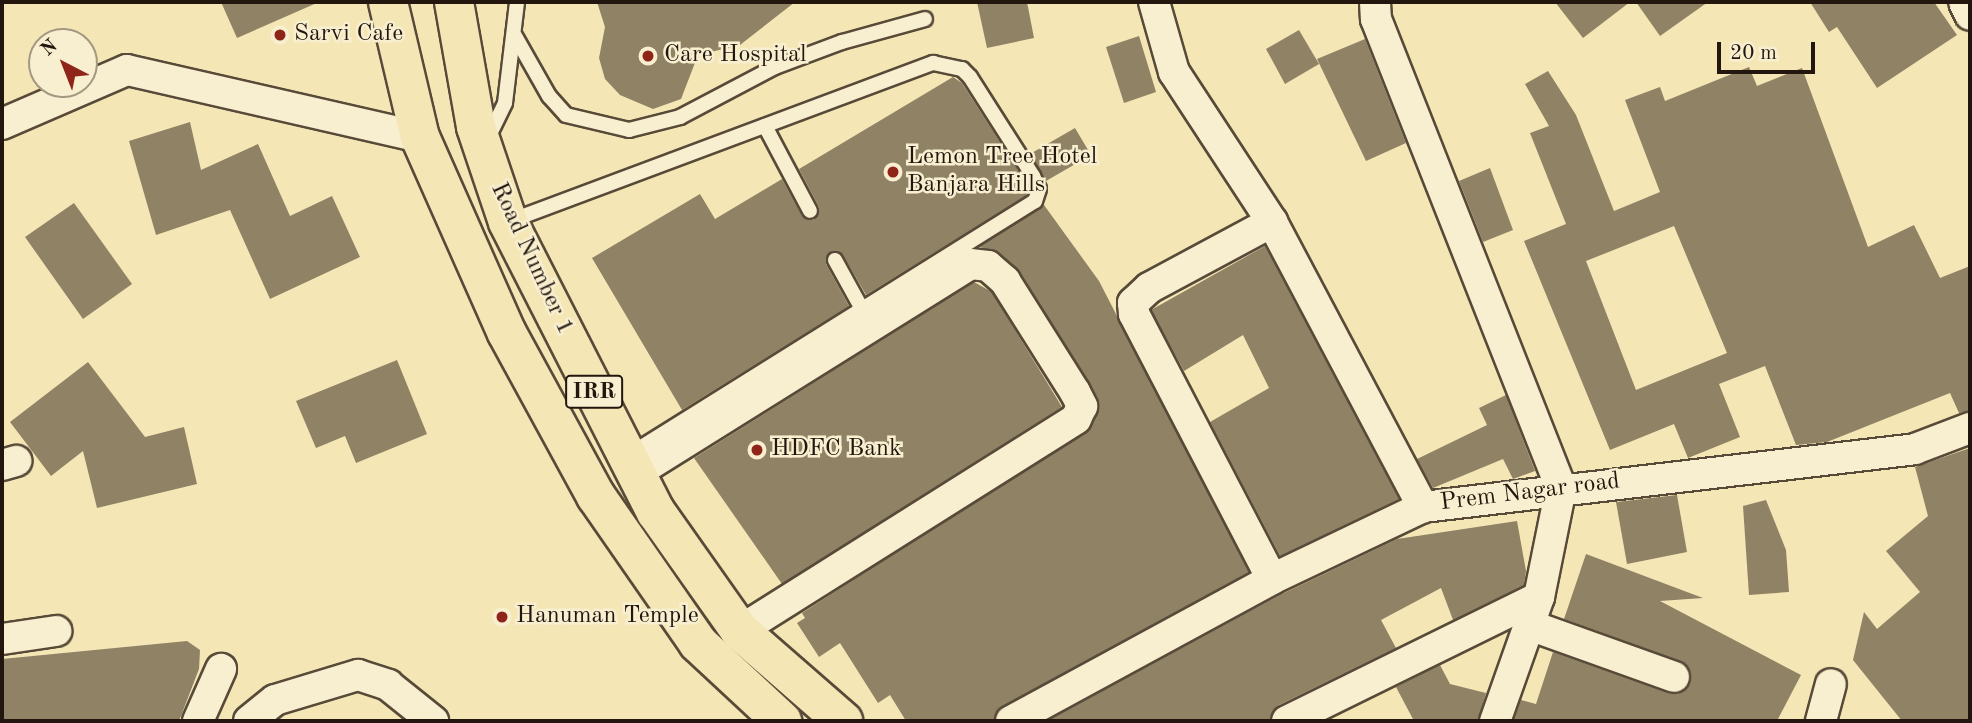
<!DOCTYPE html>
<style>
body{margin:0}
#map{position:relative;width:1972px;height:723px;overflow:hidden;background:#f5e6b6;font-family:"Old Standard TT",serif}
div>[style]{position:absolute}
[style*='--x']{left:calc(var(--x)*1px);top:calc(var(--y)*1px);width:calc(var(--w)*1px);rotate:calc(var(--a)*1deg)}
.building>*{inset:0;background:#908265}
.roads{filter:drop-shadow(2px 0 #584a38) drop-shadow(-2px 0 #584a38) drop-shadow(0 2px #584a38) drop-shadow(0 -2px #584a38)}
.lane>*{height:14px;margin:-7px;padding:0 7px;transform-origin:7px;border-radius:7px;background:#f8efd0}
.street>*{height:30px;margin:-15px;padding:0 15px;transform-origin:15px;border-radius:15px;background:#f8efd0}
.primary>*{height:38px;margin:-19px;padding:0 19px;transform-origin:19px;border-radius:19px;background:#f5e6b6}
.dots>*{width:19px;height:19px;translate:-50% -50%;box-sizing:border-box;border:4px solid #f8efd0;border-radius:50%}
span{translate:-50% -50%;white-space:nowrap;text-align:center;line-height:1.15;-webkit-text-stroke:5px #f8efd0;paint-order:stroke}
.shield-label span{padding:2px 5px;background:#f8efd0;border:2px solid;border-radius:5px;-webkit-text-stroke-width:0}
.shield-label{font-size:23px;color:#23160e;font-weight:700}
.poi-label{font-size:24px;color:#23160e}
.left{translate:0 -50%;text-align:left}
.street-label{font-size:24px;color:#23160e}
.frame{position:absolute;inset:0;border:4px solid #23160e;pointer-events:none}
.north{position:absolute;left:28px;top:28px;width:70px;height:70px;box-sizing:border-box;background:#f8efd0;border:2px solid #a39882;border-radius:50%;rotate:318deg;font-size:19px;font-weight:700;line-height:28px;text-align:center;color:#23160e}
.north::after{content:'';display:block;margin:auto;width:24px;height:32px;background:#8f2418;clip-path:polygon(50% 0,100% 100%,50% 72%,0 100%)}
.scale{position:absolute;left:1717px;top:42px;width:98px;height:32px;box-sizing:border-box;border:4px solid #23160e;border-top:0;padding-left:9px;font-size:21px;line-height:24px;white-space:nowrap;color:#23160e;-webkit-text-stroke:5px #f8efd0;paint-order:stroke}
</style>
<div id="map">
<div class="building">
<div style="clip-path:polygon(221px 2px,319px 2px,237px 38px)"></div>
<div style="clip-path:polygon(597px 2px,795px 2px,740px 45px,698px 55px,681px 99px,653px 109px,620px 95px,605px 79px,599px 58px,605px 27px)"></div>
<div style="clip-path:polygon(977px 2px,1027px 2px,1034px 38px,987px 48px)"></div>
<div style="clip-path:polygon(1555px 2px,1630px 2px,1583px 38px)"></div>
<div style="clip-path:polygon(1636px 2px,1708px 2px,1660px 36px)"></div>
<div style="clip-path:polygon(1810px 2px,1934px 2px,1957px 35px,1877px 88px,1837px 27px,1829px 32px)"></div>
<div style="clip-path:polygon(1299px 30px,1319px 64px,1285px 84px,1266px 49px)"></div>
<div style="clip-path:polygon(1139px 36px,1156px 92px,1124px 103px,1106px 47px)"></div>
<div style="clip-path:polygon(1365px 39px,1406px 143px,1366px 161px,1317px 59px)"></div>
<div style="clip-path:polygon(evenodd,1749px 67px,1757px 86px,1802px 68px,1868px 247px,1914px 225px,1940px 278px,1970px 266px,1970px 411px,1959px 413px,1950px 393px,1827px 442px,1796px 445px,1765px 366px,1719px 384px,1740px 437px,1688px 458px,1674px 424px,1610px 450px,1524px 241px,1566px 224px,1530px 133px,1549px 126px,1525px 84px,1548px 71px,1576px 115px,1614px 211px,1660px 192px,1625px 100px,1660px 87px,1665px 101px,1749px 67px,1674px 226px,1727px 353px,1636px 390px,1586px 261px,1674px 226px)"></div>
<div style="clip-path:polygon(953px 77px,962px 83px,1025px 181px,1027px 195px,866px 295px,843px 255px,830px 252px,826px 264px,849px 306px,682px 410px,592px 258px,700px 194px,715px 219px,782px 179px,802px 216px,814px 220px,819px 207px,799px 169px)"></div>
<div style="clip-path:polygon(190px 122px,201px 170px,258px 144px,290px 216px,332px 196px,360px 257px,270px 299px,230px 210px,156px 235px,129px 141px)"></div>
<div style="clip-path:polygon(1075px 128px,1091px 155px,1046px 181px,1030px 154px)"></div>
<div style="clip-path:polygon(1490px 168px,1513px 230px,1483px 242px,1459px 181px)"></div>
<div style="clip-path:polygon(74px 203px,132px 284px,83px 319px,25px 237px)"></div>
<div style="clip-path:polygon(1044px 205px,1099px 281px,1249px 572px,1003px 706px,994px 721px,906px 721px,890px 695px,878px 703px,840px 643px,819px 657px,797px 623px,805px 618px,802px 613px,1092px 426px,1098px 398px,1020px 272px,999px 252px,979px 247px)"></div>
<div style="clip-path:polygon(1265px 246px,1399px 499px,1280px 556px,1210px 422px,1269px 388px,1243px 335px,1184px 371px,1151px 310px)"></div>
<div style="clip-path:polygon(974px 282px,992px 292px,1062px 407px,782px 584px,694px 458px)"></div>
<div style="clip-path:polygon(397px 360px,427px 434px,356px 463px,345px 436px,316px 448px,296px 401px)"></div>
<div style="clip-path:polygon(88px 362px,145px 437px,184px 427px,197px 484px,97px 508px,83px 451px,51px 476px,10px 422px)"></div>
<div style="clip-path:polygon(1506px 395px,1535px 471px,1513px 479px,1503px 459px,1433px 488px,1417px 459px,1487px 425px,1479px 408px)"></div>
<div style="clip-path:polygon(1970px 448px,1970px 721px,1902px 721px,1853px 660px,1864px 612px,1877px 629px,1920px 592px,1886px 551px,1928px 516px,1915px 467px)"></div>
<div style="clip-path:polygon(1677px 495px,1687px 552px,1627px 564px,1616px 502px)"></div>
<div style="clip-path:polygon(1766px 500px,1786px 550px,1789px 592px,1749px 595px,1743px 506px)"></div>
<div style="clip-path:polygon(1517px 521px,1526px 571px,1524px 585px,1453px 620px,1441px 588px,1381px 620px,1396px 648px,1279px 705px,1270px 721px,1047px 721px,1280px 595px,1397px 539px)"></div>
<div style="clip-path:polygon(1586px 554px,1703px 598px,1660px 601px,1801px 675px,1777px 721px,1513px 721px,1521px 700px,1536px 704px,1553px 652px,1668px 693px,1678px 694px,1690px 684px,1691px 673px,1680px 661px,1564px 619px)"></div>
<div style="clip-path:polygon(187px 641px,200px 650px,199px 669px,179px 721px,2px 721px,2px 659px)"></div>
<div style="clip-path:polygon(1440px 665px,1450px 684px,1486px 693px,1478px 721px,1414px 721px,1396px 687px)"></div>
</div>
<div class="roads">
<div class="lane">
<div style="--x:515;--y:36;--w:69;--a:60.5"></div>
<div style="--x:549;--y:96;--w:25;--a:48"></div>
<div style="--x:566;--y:115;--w:65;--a:13.4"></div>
<div style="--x:629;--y:130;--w:53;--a:-14.3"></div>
<div style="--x:680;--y:117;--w:107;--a:-27.8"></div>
<div style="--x:775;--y:67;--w:72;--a:-20.5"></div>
<div style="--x:842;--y:42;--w:86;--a:-15.5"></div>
<div style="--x:765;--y:126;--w:96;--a:62.1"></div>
<div style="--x:488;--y:138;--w:39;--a:-64"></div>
<div style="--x:505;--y:103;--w:102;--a:-83.2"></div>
<div style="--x:510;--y:221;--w:452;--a:-20.5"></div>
<div style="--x:933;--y:63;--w:30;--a:12"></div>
<div style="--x:962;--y:69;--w:11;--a:45"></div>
<div style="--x:970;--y:77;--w:117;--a:57.5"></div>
<div style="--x:1033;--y:176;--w:14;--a:65"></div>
<div style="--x:1039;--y:189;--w:13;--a:108"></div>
<div style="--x:1035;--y:201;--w:480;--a:148"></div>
<div style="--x:835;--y:260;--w:56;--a:61.1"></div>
</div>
<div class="street">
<div style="--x:1154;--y:2;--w:73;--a:74.1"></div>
<div style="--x:1174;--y:72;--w:179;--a:56.8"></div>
<div style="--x:1272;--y:222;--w:323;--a:62.1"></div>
<div style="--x:1375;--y:2;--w:17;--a:87"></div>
<div style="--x:1376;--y:19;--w:504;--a:68.47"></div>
<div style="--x:1561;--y:488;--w:111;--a:101.4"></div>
<div style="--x:1539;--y:597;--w:132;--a:109.5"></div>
<div style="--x:1964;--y:2;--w:14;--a:65"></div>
<div style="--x:2;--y:124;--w:136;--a:-23.4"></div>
<div style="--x:127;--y:70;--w:301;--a:12.9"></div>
<div style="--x:2;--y:465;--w:15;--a:-16"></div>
<div style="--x:636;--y:473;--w:394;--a:-32"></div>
<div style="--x:970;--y:264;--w:18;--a:6"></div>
<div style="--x:988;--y:266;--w:23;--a:41"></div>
<div style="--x:1005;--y:281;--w:131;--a:57.8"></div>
<div style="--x:1075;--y:392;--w:16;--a:63"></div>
<div style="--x:1082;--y:406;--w:14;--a:115"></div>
<div style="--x:1076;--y:419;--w:397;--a:147.8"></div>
<div style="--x:1272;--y:579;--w:299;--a:-117.5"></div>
<div style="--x:1134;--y:314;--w:11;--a:-95"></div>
<div style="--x:1133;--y:303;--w:22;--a:-43"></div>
<div style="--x:1149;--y:288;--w:140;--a:-28.2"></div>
<div style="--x:1529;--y:625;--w:154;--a:19.7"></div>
<div style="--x:2;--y:639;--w:55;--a:-8.4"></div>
<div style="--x:198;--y:721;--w:57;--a:-66.1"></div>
<div style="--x:249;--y:721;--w:33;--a:-39"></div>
<div style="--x:275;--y:700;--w:87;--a:-16.8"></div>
<div style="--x:358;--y:675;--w:32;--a:18"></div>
<div style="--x:388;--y:685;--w:58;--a:38.7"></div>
<div style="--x:1011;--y:721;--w:297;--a:-28.5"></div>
<div style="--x:1272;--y:579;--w:167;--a:-25.5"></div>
<div style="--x:1423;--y:507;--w:495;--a:-6.7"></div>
<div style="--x:1915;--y:449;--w:59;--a:-20.9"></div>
<div style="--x:1287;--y:721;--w:281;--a:-26.2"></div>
<div style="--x:1821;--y:721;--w:38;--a:-75"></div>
</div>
<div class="primary">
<div style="--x:388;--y:2;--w:139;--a:76.7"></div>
<div style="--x:420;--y:137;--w:214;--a:66.1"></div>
<div style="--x:507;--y:333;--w:186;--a:61.4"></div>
<div style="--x:596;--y:496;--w:179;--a:55.2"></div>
<div style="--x:698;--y:643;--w:115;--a:42.9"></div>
<div style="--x:454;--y:2;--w:127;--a:80"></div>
<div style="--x:476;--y:127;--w:100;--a:71.4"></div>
<div style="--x:508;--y:222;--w:326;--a:63"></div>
<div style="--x:656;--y:512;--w:146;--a:54.8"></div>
<div style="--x:740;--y:631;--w:137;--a:41.1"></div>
</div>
</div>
<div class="dots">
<div style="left:280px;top:35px;background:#8f2418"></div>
<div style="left:648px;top:56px;background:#8f2418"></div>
<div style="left:893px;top:172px;background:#8f2418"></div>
<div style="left:757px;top:450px;background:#8f2418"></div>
<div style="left:502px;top:617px;background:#8f2418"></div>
</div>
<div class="shield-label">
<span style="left:594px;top:392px">IRR</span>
</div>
<div class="poi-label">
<span class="left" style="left:294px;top:35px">Sarvi Cafe</span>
<span class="left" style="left:664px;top:56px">Care Hospital</span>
<span class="left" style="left:907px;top:172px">Lemon Tree Hotel<br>Banjara Hills</span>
<span class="left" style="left:771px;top:450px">HDFC Bank</span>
<span class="left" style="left:516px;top:617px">Hanuman Temple</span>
</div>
<div class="street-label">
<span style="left:531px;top:259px;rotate:65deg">Road Number 1</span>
<span style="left:1530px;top:493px;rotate:-7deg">Prem Nagar road</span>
</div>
<div class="frame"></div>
<div class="north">N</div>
<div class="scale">20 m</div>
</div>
